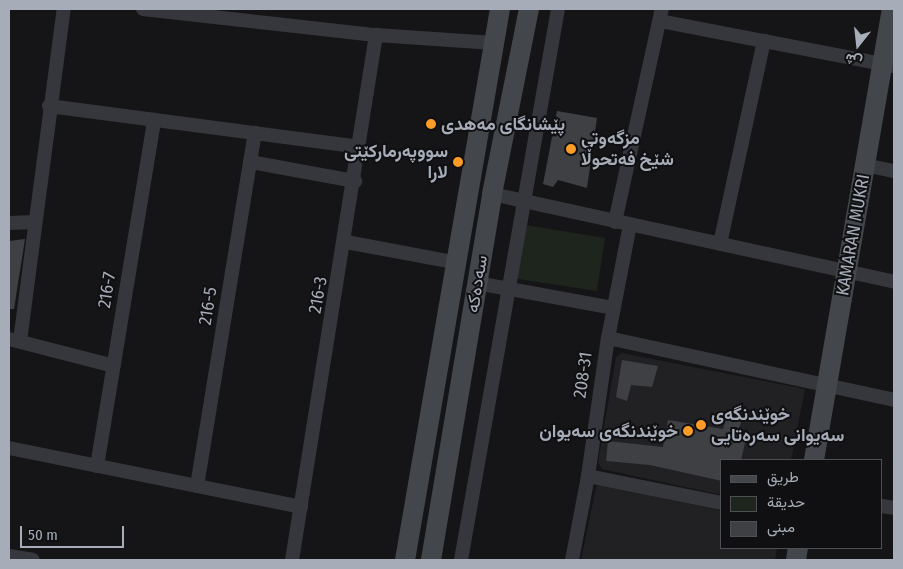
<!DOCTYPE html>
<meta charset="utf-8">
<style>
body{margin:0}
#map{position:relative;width:903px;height:569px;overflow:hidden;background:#151517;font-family:"Fira Sans Condensed",Vazirmatn,sans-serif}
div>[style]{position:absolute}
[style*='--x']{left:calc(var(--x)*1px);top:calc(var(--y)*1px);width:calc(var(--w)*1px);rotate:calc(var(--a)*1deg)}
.built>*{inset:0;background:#212124}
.green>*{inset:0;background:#1d251d}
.building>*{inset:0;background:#3f4044}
.street>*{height:14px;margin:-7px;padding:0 7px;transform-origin:7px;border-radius:7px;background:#36373c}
.secondary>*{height:20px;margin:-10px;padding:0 10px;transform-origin:10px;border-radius:10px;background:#43474c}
.dots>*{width:14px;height:14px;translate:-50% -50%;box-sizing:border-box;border:2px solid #101012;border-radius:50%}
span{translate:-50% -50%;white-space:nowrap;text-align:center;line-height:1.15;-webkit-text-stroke:4px #101012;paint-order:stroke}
.poi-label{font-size:18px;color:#a6adb8;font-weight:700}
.left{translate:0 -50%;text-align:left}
.right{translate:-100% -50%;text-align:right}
.street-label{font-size:18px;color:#a6adb8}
.frame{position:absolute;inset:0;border:10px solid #a6adb8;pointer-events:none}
.legend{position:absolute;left:720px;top:459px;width:162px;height:90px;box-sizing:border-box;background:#101012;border:1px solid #4c4f54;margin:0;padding:6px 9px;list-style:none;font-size:15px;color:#a6adb8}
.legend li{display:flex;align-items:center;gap:10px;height:25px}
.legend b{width:25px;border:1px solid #4c4f54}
.north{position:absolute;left:833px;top:20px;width:50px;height:50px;-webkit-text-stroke:4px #101012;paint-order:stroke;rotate:196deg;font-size:14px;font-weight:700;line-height:20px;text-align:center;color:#a6adb8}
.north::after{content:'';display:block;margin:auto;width:18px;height:22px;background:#a6adb8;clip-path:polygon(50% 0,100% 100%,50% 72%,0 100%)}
.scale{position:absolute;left:20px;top:526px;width:104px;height:22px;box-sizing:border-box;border:2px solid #a6adb8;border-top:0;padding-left:6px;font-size:15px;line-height:18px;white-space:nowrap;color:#a6adb8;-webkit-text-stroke:4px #101012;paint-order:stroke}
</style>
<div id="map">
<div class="built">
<div style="clip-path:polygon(622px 353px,805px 389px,791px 460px,722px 460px,722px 495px,602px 469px,598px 462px,616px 357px)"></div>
<div style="clip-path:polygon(597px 483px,722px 511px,722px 548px,777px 548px,775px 560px,581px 560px)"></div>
</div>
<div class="green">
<div style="clip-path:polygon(520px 224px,605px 238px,597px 291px,512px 278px)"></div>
</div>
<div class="building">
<div style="clip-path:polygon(557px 111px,597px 118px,587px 188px,558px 180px,553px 187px,543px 184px)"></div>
<div style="clip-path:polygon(25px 239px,14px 309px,9px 309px,9px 241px)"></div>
<div style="clip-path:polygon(622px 360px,658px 366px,652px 387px,631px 385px,627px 401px,616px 397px)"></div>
<div style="clip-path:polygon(727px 415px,742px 420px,737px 434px,747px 435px,741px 460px,722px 460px,722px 481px,650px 465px,606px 461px,608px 441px,663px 447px,668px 420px,723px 429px)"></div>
</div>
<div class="street">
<div style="--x:143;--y:9;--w:234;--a:6.4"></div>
<div style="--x:376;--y:35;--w:118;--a:3.9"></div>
<div style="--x:660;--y:21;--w:238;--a:10.9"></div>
<div style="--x:49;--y:106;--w:314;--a:7.5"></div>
<div style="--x:250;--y:162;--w:107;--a:10.3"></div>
<div style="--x:865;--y:165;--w:30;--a:12"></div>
<div style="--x:492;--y:194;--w:412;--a:12.3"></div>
<div style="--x:615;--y:222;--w:218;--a:-77.6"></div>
<div style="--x:9;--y:223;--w:26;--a:-2"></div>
<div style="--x:346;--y:242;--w:114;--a:10.6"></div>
<div style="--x:720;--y:244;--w:208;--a:-77.8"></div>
<div style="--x:477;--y:283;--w:138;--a:10.4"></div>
<div style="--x:608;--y:338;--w:293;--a:12.2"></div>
<div style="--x:9;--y:339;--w:108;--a:14.4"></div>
<div style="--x:20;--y:341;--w:335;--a:-82.5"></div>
<div style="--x:9;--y:448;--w:298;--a:11.4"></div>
<div style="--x:97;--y:466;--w:351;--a:-80.6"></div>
<div style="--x:588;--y:476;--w:137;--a:11.4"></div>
<div style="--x:197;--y:486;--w:358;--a:-80.7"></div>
<div style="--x:882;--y:506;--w:12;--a:9"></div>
<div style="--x:9;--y:556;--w:24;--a:9"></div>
<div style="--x:292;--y:560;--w:532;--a:-80.91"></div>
<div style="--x:461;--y:560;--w:559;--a:-80.02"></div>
<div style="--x:572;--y:560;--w:86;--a:-79.2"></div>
<div style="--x:588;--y:476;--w:139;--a:-81.8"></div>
<div style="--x:608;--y:338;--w:115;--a:-79"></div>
</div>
<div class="secondary">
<div style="--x:814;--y:460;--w:458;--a:-80.2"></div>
<div style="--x:405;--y:560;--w:559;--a:-80.22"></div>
<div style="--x:431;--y:560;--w:371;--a:-80.5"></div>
<div style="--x:492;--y:194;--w:189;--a:-78.7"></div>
<div style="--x:796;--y:560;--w:12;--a:-81"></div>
</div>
<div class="dots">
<div style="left:431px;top:124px;background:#fd9c26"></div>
<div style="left:571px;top:149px;background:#fd9c26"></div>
<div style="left:458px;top:162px;background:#fd9c26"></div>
<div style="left:701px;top:425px;background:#fd9c26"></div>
<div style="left:688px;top:431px;background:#fd9c26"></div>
</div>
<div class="poi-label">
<span class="left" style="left:441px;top:124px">پێشانگای مەهدی</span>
<span class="left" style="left:581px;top:149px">مزگەوتی<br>شێخ فەتحوڵا</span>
<span class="right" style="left:448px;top:162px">سووپەرمارکێتی<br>لارا</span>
<span class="left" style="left:711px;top:425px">خوێندنگەی<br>سەیوانی سەرەتایی</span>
<span class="right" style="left:678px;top:431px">خوێندنگەی سەیوان</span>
</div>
<div class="street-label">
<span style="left:853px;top:235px;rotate:-80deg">KAMARAN MUKRI</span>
<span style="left:477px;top:284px;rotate:-81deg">سەدەکە</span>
<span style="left:107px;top:290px;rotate:-81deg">216-7</span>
<span style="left:318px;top:295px;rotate:-80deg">216-3</span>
<span style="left:208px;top:306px;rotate:-81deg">216-5</span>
<span style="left:583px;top:375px;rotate:-82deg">208-31</span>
</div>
<div class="frame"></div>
<ul class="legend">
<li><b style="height:6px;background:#43474c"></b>طريق</li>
<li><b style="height:14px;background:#1d251d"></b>حديقة</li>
<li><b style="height:14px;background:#3f4044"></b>مبنى</li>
</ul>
<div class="north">ش</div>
<div class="scale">50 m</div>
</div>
